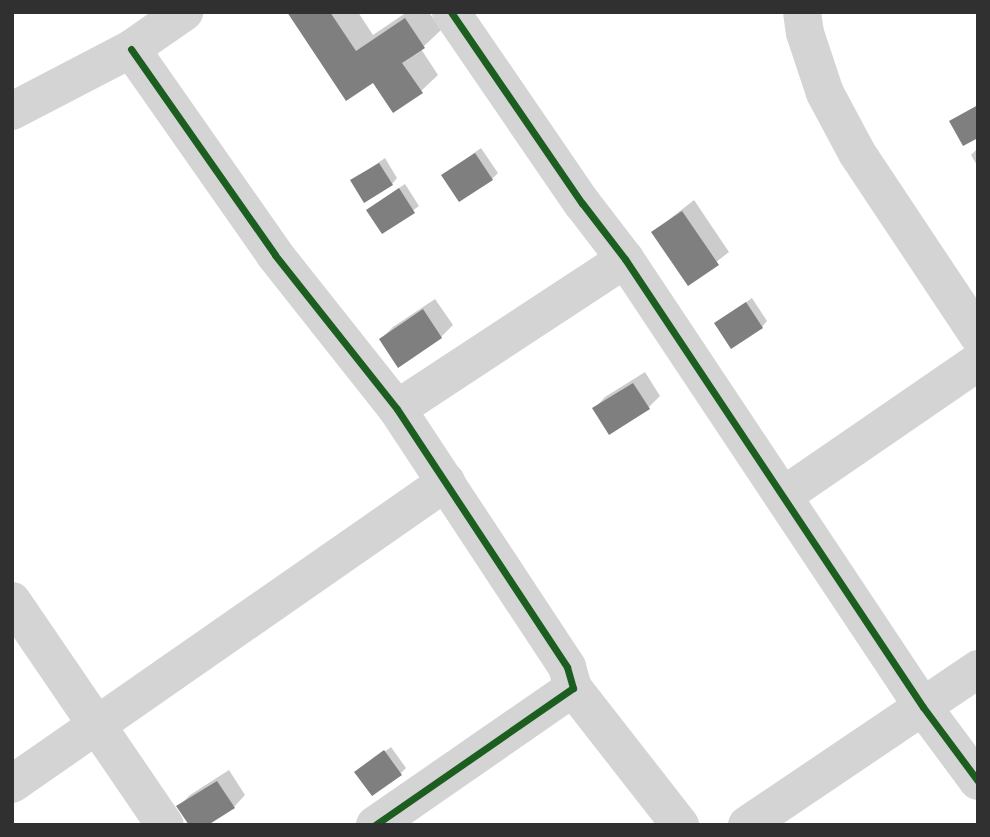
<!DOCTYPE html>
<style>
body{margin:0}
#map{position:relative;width:990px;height:837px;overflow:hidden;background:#fff;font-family:Mulish,sans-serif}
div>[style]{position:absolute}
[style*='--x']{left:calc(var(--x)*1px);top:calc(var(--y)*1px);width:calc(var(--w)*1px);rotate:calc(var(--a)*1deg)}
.shadow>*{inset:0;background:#0003}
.building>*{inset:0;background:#7f7f7f}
.minor>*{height:38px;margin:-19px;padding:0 19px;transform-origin:19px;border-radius:19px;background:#d4d4d4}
.cycleway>*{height:7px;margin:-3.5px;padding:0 3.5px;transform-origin:3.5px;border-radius:3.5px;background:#1b5e20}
span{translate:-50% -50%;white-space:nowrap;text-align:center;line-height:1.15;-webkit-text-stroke:7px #fff;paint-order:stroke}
.frame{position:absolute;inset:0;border:14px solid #303030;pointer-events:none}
</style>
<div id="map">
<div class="shadow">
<div style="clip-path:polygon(289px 12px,358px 12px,373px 35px,407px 12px,429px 12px,441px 30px,421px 49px,438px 75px,421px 91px,373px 81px)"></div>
<div style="clip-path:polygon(481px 148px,498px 173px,492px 179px,443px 175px)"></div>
<div style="clip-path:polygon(978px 148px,978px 167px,971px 155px)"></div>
<div style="clip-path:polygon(385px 158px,397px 178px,392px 184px,352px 181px)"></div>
<div style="clip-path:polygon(405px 184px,419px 206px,383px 232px,374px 205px)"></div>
<div style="clip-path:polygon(694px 200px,729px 252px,688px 284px,653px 232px)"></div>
<div style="clip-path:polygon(752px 298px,767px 321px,762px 327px,716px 323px)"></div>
<div style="clip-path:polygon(435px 299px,453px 325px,441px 337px,381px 339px,393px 327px)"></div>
<div style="clip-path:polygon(645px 372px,660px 396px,648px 408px,594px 409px,605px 397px)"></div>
<div style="clip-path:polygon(391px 747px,406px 768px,401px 773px,360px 770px)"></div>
<div style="clip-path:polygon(229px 770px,245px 795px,234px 807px,179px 806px,190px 795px)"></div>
</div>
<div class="building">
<div style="clip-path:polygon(287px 12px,330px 12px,356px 51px,405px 18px,425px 48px,402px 63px,423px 93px,393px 113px,373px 83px,346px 101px)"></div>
<div style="clip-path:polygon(978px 105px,978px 138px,963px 146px,949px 121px)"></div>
<div style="clip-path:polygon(475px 153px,493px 180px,459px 202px,441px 175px)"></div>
<div style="clip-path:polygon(379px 163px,393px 185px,364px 203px,350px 180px)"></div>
<div style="clip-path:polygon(399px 188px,415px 213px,382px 234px,366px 210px)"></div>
<div style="clip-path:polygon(682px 211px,719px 265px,688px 286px,651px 232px)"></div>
<div style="clip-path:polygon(746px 302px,763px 328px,731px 349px,714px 323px)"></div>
<div style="clip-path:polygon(423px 309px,442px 338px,398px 368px,379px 339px)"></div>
<div style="clip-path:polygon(633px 383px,650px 409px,609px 435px,592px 408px)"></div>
<div style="clip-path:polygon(384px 750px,402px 775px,372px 796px,354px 772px)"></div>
<div style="clip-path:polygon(217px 781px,235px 808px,208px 825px,189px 825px,176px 806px)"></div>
</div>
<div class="minor">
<div style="--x:451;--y:12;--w:232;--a:55.6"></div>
<div style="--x:582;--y:203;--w:71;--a:52.5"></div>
<div style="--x:625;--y:259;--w:538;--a:56.37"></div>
<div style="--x:923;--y:707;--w:92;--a:53.4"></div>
<div style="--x:802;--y:12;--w:21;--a:82"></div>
<div style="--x:805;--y:33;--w:63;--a:71.6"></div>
<div style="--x:825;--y:93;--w:68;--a:61.9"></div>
<div style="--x:857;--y:153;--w:219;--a:56.4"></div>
<div style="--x:131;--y:49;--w:251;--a:55"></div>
<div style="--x:275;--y:255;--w:196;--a:51.6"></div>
<div style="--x:397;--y:409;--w:309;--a:56.6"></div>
<div style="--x:567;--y:667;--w:22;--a:74"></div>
<div style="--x:573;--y:688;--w:241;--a:145.3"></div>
<div style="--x:12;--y:111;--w:134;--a:-27.5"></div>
<div style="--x:131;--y:49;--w:65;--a:-34.9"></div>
<div style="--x:397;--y:409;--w:273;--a:-33.3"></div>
<div style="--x:783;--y:496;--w:237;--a:-34.5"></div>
<div style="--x:12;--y:601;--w:271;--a:55.7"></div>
<div style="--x:573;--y:688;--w:174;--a:52"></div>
<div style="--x:12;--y:784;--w:529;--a:-34.83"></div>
<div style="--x:747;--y:825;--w:279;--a:-34"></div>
</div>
<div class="cycleway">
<div style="--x:451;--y:12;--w:232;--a:55.6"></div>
<div style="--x:582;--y:203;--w:71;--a:52.5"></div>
<div style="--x:625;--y:259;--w:538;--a:56.37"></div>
<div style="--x:923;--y:707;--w:92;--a:53.4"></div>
<div style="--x:131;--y:49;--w:251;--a:55"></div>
<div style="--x:275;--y:255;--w:196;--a:51.6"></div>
<div style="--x:397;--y:409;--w:309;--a:56.6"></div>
<div style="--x:567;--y:667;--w:22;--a:74"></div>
<div style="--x:573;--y:688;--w:241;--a:145.3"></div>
</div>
<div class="frame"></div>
</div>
